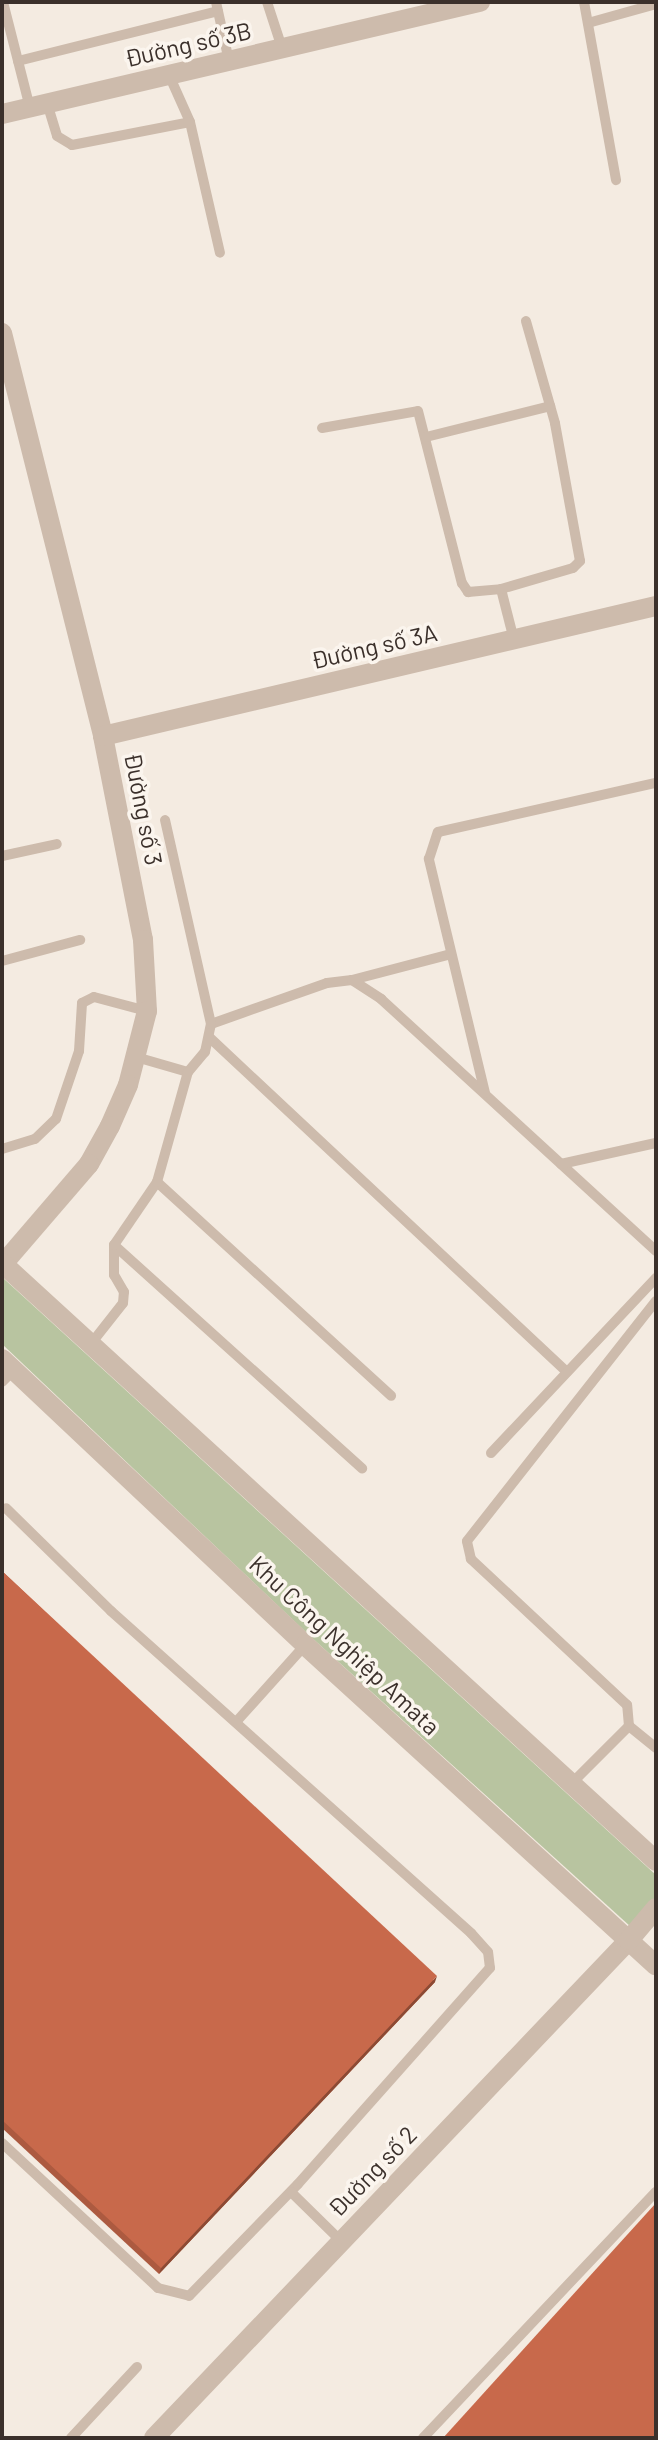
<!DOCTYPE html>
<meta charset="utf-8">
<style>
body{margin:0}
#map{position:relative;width:658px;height:2440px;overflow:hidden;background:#f4ebe1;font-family:Barlow,sans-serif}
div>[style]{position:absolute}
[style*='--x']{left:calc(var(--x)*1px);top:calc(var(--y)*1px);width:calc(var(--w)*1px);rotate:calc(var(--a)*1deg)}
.green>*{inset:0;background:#b8c4a0}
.service>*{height:10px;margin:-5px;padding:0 5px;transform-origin:5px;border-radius:5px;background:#cdbbac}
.minor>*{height:20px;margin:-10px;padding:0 10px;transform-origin:10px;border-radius:10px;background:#cdbbac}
.tertiary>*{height:20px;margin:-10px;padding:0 10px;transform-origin:10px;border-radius:10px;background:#cdbbac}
.wall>*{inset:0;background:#ac5a40}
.shaded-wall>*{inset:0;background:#8c4a34}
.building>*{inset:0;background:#c8694b}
span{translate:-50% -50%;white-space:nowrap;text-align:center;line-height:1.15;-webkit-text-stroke:7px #fbf5ee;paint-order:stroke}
.street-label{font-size:24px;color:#3b302b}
.frame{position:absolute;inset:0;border:4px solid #3b302b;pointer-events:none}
</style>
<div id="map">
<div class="green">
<div style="clip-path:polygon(2px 1277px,656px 1875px,656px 1898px,631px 1927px,311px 1637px,2px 1344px)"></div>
</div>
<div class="service">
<div style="--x:3;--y:2;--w:109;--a:75.7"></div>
<div style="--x:216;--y:2;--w:60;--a:77.6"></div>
<div style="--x:267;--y:2;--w:48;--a:71.9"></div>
<div style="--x:584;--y:2;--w:181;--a:79.8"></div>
<div style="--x:588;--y:23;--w:71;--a:-15.6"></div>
<div style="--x:18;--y:61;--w:206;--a:-14"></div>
<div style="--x:169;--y:75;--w:51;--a:65.9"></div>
<div style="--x:190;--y:122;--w:134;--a:77.1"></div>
<div style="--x:47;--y:103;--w:34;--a:73"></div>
<div style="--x:57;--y:136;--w:17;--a:31"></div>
<div style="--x:72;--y:145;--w:120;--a:-11"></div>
<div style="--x:322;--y:428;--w:97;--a:-10"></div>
<div style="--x:418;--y:411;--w:178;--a:75.7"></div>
<div style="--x:462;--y:583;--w:11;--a:56"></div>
<div style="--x:468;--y:592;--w:33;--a:-5"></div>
<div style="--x:501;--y:589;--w:53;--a:75.7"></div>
<div style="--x:426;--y:437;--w:128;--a:-14"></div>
<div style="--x:501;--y:589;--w:75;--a:-16.3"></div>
<div style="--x:573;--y:568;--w:10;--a:-45"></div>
<div style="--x:580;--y:561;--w:140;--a:-100.3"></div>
<div style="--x:555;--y:423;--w:106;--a:-105.9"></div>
<div style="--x:2;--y:856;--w:56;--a:-12.3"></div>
<div style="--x:2;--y:961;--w:81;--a:-15.1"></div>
<div style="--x:352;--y:980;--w:102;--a:-14.7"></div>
<div style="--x:211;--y:1024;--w:123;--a:-19.5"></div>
<div style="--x:327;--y:983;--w:25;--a:-7"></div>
<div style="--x:352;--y:980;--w:35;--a:33"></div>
<div style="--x:381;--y:999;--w:373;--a:42.5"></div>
<div style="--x:209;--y:1037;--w:490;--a:43.1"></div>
<div style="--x:136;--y:1057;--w:54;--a:16.1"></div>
<div style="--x:188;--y:1072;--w:26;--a:-50"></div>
<div style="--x:205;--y:1052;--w:29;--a:-78"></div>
<div style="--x:211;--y:1024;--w:209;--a:-102.7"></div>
<div style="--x:485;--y:1093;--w:241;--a:-103.5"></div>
<div style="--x:429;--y:859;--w:28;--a:-72"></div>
<div style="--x:438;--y:832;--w:223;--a:-12.7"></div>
<div style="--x:2;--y:1149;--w:34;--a:-17"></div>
<div style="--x:35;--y:1139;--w:29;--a:-44"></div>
<div style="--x:56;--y:1119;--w:72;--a:-71.3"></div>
<div style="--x:79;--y:1051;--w:48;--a:-86.4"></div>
<div style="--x:82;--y:1003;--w:13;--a:-27"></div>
<div style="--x:94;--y:997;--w:55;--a:14.8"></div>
<div style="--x:561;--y:1164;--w:97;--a:-12.5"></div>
<div style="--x:157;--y:1182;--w:317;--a:42.4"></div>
<div style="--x:114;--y:1245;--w:334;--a:42"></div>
<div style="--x:90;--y:1345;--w:53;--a:-51.8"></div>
<div style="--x:123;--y:1303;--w:11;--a:-85"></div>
<div style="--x:124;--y:1292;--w:20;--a:-120"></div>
<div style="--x:114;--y:1275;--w:30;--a:-90"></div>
<div style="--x:114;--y:1245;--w:76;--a:-55.7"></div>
<div style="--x:157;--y:1182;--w:114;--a:-74.3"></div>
<div style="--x:2;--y:1382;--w:16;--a:-45"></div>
<div style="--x:491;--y:1453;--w:241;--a:-46.7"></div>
<div style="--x:236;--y:1722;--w:103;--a:-48.1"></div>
<div style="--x:629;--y:1726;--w:35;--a:39"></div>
<div style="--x:571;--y:1784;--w:82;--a:-45"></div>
<div style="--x:629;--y:1726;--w:21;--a:-95"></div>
<div style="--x:627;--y:1705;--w:214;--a:-136.9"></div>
<div style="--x:471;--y:1559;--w:18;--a:-103"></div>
<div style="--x:467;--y:1541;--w:305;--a:-51.8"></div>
<div style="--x:2;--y:2143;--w:213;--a:42.9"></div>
<div style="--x:158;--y:2288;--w:32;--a:14"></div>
<div style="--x:189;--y:2296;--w:156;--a:-45.8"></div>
<div style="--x:298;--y:2184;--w:289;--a:-48.4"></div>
<div style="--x:490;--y:1968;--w:16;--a:-97"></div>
<div style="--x:488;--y:1952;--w:25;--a:-132"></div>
<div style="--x:471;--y:1933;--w:483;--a:-138.2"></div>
<div style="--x:111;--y:1611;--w:147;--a:-135.6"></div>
<div style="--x:291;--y:2192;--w:70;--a:44.4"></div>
<div style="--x:71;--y:2438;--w:97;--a:-47.1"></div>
<div style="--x:423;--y:2438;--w:339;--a:-46.6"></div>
</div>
<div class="minor">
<div style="--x:2;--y:114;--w:491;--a:-13.2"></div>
<div style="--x:2;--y:333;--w:415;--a:75.9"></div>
<div style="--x:103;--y:736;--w:208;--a:78.9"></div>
<div style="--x:143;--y:940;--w:71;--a:86.8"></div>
<div style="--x:147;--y:1011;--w:76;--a:104.4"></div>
<div style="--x:128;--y:1085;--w:45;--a:113.7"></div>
<div style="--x:110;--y:1126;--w:43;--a:118.9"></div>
<div style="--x:89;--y:1164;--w:132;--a:130.7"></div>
<div style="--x:103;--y:736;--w:568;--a:-13.23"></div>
<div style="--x:154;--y:2438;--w:688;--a:-46.35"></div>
</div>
<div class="tertiary">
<div style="--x:2;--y:1263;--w:886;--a:42.44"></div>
<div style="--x:2;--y:1359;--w:417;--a:43.3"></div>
<div style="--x:305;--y:1645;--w:475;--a:42.4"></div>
<div style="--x:629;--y:1940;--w:42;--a:-49.8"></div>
</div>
<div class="wall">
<div style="clip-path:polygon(2px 1571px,435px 1982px,159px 2274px,2px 2128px)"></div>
</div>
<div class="shaded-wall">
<div style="clip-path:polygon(437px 1976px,435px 1982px,159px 2274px,161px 2268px)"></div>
</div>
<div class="building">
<div style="clip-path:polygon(2px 1571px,437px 1976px,161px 2268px,2px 2120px)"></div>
<div style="clip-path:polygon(656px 2203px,656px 2438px,443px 2438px)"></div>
</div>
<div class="street-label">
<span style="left:188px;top:44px;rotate:-13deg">Đường số 3B</span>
<span style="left:374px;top:646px;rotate:-13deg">Đường số 3A</span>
<span style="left:144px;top:809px;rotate:79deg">Đường số 3</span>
<span style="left:345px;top:1645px;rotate:43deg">Khu Công Nghiệp Amata</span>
<span style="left:372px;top:2171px;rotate:-46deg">Đường số 2</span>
</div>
<div class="frame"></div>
</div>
